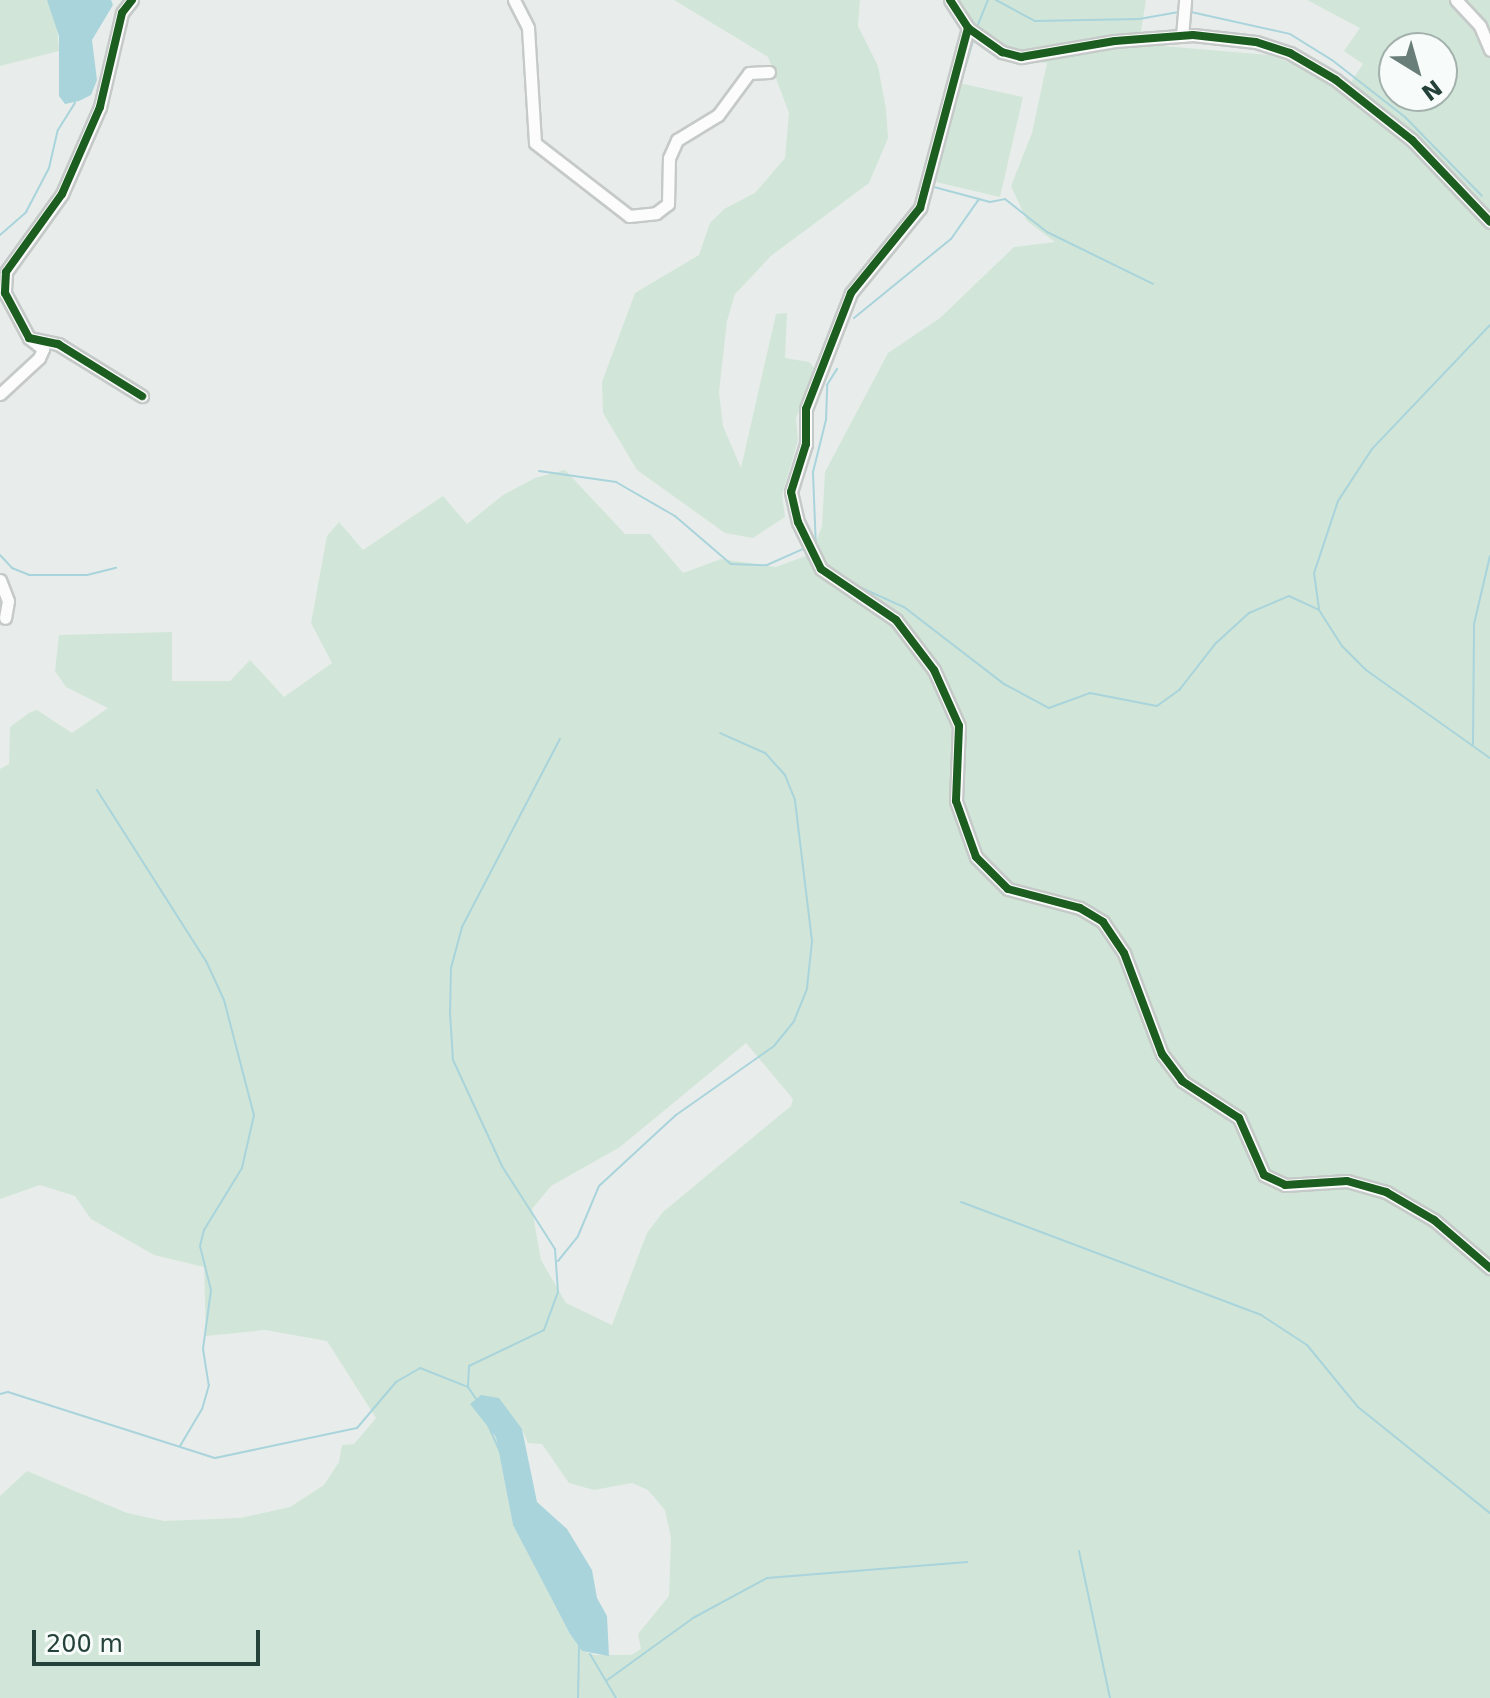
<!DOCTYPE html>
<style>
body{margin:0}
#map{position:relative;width:1490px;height:1698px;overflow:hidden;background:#e8edeb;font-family:"DejaVu Sans",sans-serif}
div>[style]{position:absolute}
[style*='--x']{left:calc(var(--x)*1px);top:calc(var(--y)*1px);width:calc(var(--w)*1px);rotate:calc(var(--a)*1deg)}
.green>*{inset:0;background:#d1e6d8}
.water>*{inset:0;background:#a9d4db}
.stream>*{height:2px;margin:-1px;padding:0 1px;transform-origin:1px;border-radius:1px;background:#a9d4db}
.roads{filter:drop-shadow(2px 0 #c5cac8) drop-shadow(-2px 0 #c5cac8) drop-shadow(0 2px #c5cac8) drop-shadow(0 -2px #c5cac8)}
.minor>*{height:11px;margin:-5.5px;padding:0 5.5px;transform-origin:5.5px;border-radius:5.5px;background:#fcfcfc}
.cycleway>*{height:8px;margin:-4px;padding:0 4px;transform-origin:4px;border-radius:4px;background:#1b5e20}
span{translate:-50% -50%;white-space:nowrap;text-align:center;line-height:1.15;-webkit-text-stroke:7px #f7fbf9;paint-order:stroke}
.north{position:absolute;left:1378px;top:32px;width:80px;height:80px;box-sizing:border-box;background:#f7fbf9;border:2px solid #a3b1ad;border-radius:50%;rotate:143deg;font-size:22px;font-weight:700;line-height:32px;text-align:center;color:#24423a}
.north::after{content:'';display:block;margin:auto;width:28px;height:36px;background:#697e78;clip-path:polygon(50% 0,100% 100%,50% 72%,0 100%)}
.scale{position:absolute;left:32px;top:1630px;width:228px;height:36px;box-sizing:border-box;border:4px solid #24423a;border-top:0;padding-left:10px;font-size:24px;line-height:28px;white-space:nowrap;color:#24423a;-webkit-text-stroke:6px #f7fbf9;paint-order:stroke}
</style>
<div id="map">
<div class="green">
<div style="clip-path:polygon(0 0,47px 0,56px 14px,59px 51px,0 66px)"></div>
<div style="clip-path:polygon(674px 0,860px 0,858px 26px,878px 66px,886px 109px,888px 138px,869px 183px,772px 255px,735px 294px,727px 321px,719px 392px,723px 426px,741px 468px,776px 314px,787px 313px,785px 358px,809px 362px,817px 371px,796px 418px,798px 440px,782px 495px,785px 517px,753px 538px,725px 533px,637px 470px,603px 413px,602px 382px,635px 293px,699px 255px,710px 223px,724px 209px,755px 193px,785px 158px,789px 113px,768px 57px)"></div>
<div style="clip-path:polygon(evenodd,947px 0,1146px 0,1139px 44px,1269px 55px,1310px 70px,1343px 94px,1363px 64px,1344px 51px,1360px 28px,1307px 0,1490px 0,1490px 1698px,0 1698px,0 1496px,27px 1471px,127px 1513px,164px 1521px,240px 1518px,290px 1507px,324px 1485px,339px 1462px,342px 1445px,354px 1444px,376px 1418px,327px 1341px,265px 1330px,206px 1336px,204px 1267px,154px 1255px,91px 1219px,75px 1196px,40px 1185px,0 1199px,0 769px,9px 764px,10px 727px,29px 713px,37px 710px,72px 733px,108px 708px,66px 687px,55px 671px,59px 635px,172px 632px,172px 681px,230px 681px,250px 660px,284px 697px,332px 663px,311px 623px,327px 536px,339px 522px,363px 550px,443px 496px,467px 524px,503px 495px,535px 478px,565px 470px,625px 534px,650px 534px,683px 573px,721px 559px,776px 567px,811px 554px,822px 526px,825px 472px,888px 353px,940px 318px,1014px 247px,1055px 242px,1027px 221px,1011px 186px,1032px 133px,1047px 63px,1012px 59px,987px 47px,947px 0,1394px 48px,1442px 48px,1442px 96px,1394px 96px,1394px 48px,947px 0,746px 1043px,793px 1099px,791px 1106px,663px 1212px,647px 1233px,612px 1325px,566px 1303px,541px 1260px,532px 1209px,551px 1186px,620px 1147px,746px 1043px,947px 0,471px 1404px,522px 1429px,528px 1443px,542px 1444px,569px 1483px,594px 1490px,632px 1483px,648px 1490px,665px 1510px,671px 1538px,669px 1596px,638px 1634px,641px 1649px,631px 1655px,595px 1655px,582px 1651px,570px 1634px,513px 1525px,496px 1437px,471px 1404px)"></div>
<div style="clip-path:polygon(959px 83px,1023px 97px,1000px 197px,936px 182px)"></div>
</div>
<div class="water">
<div style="clip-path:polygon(47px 0,111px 0,113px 5px,92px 40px,97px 80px,91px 95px,79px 101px,65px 104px,59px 96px,59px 36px)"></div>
<div style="clip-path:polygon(481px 1395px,499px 1398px,522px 1429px,537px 1502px,567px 1529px,592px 1570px,597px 1598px,607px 1616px,609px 1656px,582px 1651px,570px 1634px,513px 1525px,496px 1437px,470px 1404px)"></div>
</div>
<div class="stream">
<div style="--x:996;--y:0;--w:44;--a:28.3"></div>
<div style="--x:1035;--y:21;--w:104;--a:-1.1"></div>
<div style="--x:1139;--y:19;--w:39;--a:-10"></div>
<div style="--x:1191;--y:12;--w:101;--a:12.5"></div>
<div style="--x:1290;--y:34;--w:49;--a:31.8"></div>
<div style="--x:1332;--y:60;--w:93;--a:38"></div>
<div style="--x:1405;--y:117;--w:110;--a:45.7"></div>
<div style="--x:977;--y:27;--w:29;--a:-68"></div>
<div style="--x:961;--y:82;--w:43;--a:-73.7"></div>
<div style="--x:934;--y:187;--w:58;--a:15"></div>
<div style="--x:990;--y:202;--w:15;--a:-11"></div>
<div style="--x:1005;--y:199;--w:53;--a:38.2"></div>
<div style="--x:1047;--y:232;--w:118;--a:26.1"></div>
<div style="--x:0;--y:235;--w:35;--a:-41"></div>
<div style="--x:26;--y:212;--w:50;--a:-62.4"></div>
<div style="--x:49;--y:168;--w:39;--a:-77"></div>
<div style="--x:58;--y:130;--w:32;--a:-58"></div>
<div style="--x:854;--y:318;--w:125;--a:-39.2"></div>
<div style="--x:951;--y:239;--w:49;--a:-55"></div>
<div style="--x:1490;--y:325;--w:171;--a:133.6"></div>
<div style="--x:1372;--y:449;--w:62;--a:123.2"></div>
<div style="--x:1338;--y:501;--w:76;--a:108.4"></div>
<div style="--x:1314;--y:573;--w:37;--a:82"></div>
<div style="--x:1319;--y:610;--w:43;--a:57.4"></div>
<div style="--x:1342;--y:646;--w:34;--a:45"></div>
<div style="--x:1366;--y:670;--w:152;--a:35.4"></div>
<div style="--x:539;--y:471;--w:78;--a:8.1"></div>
<div style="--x:616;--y:482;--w:68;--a:30"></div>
<div style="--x:675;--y:516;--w:74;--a:40.6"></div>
<div style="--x:731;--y:564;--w:36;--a:2"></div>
<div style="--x:767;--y:565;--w:39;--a:-24"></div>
<div style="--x:816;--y:548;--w:76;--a:-92.3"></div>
<div style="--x:813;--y:472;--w:54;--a:-76"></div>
<div style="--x:826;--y:420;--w:35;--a:-88"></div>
<div style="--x:827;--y:385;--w:19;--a:-58"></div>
<div style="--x:0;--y:555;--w:18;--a:47"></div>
<div style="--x:12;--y:568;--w:18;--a:22"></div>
<div style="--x:29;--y:575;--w:58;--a:0"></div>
<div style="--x:87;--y:575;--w:30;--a:-14"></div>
<div style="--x:853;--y:584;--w:56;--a:24.3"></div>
<div style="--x:904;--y:607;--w:126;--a:37.6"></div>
<div style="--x:1004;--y:684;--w:51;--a:28.1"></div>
<div style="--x:1049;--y:708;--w:44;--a:-20.1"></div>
<div style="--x:1090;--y:693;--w:68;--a:11"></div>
<div style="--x:1157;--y:706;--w:29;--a:-36"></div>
<div style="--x:1180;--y:689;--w:57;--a:-52.1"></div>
<div style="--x:1215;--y:644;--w:46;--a:-42.4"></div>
<div style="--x:1249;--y:613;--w:43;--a:-23"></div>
<div style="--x:1289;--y:596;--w:33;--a:25"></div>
<div style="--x:1473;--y:744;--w:120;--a:-89.5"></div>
<div style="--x:1474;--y:624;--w:70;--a:-76.8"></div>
<div style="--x:97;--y:790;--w:203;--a:57.5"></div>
<div style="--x:206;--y:961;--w:43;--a:65.2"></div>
<div style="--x:224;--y:1000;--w:119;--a:75.4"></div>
<div style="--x:254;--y:1115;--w:54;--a:102.8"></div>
<div style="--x:242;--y:1168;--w:73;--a:121.5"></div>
<div style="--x:204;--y:1230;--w:16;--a:104"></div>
<div style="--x:200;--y:1246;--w:45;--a:76"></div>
<div style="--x:211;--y:1290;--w:60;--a:97.7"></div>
<div style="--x:203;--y:1349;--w:36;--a:81"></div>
<div style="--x:209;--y:1385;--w:25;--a:106"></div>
<div style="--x:202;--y:1409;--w:43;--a:120.7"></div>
<div style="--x:961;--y:1202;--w:321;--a:20.6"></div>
<div style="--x:1261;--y:1315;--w:55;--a:33.1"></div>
<div style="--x:1307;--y:1345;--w:80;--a:50.6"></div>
<div style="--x:1358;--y:1407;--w:169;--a:38.8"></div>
<div style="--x:558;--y:1261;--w:32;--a:-51"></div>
<div style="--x:578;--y:1236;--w:54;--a:-67.2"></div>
<div style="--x:599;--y:1186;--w:105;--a:-42.7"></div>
<div style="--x:676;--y:1115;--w:120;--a:-35.1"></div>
<div style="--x:774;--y:1046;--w:32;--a:-51"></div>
<div style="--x:794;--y:1021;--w:35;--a:-68"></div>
<div style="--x:807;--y:988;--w:47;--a:-83.9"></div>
<div style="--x:812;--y:941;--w:142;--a:-96.9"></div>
<div style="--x:795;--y:800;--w:27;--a:-112"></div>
<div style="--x:785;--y:775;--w:30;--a:-132"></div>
<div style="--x:765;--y:753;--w:49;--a:-156"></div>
<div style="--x:468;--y:1386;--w:20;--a:-87"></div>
<div style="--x:469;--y:1366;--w:83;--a:-25.6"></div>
<div style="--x:544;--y:1330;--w:40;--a:-69.8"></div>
<div style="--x:558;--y:1292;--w:43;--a:-94"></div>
<div style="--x:555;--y:1249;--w:98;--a:-122.6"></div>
<div style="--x:502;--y:1166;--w:117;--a:-114.8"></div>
<div style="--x:453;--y:1060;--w:46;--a:-93.7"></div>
<div style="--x:450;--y:1014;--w:46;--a:-88.8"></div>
<div style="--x:451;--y:968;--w:42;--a:-75"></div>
<div style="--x:462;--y:927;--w:212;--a:-62.5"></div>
<div style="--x:0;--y:1394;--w:8;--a:-14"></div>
<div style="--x:8;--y:1392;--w:217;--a:17.7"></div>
<div style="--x:215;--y:1458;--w:145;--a:-11.9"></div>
<div style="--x:357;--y:1428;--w:60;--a:-49.7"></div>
<div style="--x:396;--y:1382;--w:28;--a:-30"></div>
<div style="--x:420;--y:1368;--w:52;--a:21.6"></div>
<div style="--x:468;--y:1387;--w:14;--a:56"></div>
<div style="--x:484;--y:1416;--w:42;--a:65.9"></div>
<div style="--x:1079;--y:1551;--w:150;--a:78.1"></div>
<div style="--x:590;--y:1654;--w:51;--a:59.4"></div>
<div style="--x:606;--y:1681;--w:107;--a:-35.9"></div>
<div style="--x:693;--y:1618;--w:84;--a:-28.4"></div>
<div style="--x:767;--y:1578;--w:201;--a:-4.6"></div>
<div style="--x:578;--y:1698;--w:54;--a:-88.9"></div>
</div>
<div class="roads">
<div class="minor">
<div style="--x:132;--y:0;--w:16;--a:128"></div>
<div style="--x:122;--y:13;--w:97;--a:103.2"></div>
<div style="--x:100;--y:107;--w:95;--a:113.6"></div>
<div style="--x:62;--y:194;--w:96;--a:125.7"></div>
<div style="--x:6;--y:272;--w:21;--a:93"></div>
<div style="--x:5;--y:293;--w:51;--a:61.9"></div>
<div style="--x:29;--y:338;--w:30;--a:12"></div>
<div style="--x:58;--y:344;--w:99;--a:31.8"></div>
<div style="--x:514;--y:0;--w:31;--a:63"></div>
<div style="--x:528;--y:28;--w:115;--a:86.5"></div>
<div style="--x:535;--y:143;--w:119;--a:37.8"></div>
<div style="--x:629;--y:216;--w:27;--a:-6"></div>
<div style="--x:656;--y:213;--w:15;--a:-37"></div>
<div style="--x:668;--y:204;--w:46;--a:-88.8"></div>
<div style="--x:669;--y:158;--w:20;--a:-66"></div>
<div style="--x:677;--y:140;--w:48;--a:-31.4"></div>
<div style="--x:718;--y:115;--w:52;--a:-53.6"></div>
<div style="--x:749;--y:73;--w:20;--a:-3"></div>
<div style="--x:950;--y:0;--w:33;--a:57"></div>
<div style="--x:968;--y:28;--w:42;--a:35.2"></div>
<div style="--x:1002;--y:52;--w:20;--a:15"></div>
<div style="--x:1021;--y:57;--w:95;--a:-9.7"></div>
<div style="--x:1115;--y:41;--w:78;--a:-4.4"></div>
<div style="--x:1193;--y:35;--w:63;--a:6.3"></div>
<div style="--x:1256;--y:42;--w:36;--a:18"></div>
<div style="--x:1290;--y:53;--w:53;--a:30.4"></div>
<div style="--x:1336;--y:80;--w:97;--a:38.3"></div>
<div style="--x:1412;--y:140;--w:113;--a:46.4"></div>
<div style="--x:1456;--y:0;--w:35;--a:47"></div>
<div style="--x:1480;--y:26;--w:26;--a:67"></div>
<div style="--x:968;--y:28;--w:186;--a:104.9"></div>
<div style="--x:920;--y:208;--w:109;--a:129.1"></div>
<div style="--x:851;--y:293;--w:124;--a:111.2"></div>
<div style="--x:806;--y:409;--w:35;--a:90"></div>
<div style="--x:806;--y:444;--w:50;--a:107.4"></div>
<div style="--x:791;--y:492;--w:31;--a:77"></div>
<div style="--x:798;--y:522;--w:52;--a:63.9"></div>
<div style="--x:821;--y:569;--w:91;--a:34.2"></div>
<div style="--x:896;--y:620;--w:63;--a:52.8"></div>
<div style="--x:934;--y:670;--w:61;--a:65.9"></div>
<div style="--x:959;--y:726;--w:75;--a:92.3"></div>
<div style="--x:956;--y:801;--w:59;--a:70.3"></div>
<div style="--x:976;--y:857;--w:45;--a:45"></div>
<div style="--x:1008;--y:889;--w:74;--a:14.8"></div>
<div style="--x:1080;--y:908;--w:27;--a:31"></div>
<div style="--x:1103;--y:922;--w:37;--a:56"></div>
<div style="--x:1124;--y:953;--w:108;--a:69.4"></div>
<div style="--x:1162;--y:1054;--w:34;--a:53"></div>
<div style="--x:1182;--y:1081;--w:68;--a:33"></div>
<div style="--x:1239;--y:1118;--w:62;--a:66.3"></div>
<div style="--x:1264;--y:1175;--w:23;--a:25"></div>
<div style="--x:1285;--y:1185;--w:62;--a:-3.7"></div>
<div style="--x:1347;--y:1181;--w:41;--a:15.8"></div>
<div style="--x:1386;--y:1192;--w:56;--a:30.3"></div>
<div style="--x:1434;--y:1220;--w:74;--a:40.6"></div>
<div style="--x:1182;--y:36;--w:36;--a:-85"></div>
<div style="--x:0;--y:394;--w:53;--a:-42.7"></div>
<div style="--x:39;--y:358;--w:10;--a:-66"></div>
<div style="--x:43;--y:349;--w:18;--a:-142"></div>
<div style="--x:0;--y:580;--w:22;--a:69"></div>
<div style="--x:8;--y:601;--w:17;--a:100"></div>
</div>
</div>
<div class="cycleway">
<div style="--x:132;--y:0;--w:16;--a:128"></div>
<div style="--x:122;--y:13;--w:97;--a:103.2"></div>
<div style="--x:100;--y:107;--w:95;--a:113.6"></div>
<div style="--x:62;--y:194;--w:96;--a:125.7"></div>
<div style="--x:6;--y:272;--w:21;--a:93"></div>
<div style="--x:5;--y:293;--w:51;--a:61.9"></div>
<div style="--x:29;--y:338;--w:30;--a:12"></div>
<div style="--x:58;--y:344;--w:99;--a:31.8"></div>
<div style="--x:950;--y:0;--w:33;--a:57"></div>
<div style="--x:968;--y:28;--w:42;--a:35.2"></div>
<div style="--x:1002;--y:52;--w:20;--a:15"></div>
<div style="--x:1021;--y:57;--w:95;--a:-9.7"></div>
<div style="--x:1115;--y:41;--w:78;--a:-4.4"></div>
<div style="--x:1193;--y:35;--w:63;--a:6.3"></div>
<div style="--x:1256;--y:42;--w:36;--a:18"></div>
<div style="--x:1290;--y:53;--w:53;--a:30.4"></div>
<div style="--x:1336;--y:80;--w:97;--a:38.3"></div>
<div style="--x:1412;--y:140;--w:113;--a:46.4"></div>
<div style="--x:968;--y:28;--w:186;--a:104.9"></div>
<div style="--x:920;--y:208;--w:109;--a:129.1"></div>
<div style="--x:851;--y:293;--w:124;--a:111.2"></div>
<div style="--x:806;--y:409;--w:35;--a:90"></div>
<div style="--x:806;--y:444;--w:50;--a:107.4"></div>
<div style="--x:791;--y:492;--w:31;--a:77"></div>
<div style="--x:798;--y:522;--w:52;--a:63.9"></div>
<div style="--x:821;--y:569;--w:91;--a:34.2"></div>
<div style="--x:896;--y:620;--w:63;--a:52.8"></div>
<div style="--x:934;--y:670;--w:61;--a:65.9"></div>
<div style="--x:959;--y:726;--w:75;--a:92.3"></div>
<div style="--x:956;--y:801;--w:59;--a:70.3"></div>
<div style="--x:976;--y:857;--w:45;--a:45"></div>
<div style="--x:1008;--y:889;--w:74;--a:14.8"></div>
<div style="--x:1080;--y:908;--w:27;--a:31"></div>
<div style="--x:1103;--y:922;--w:37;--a:56"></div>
<div style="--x:1124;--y:953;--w:108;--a:69.4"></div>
<div style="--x:1162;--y:1054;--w:34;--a:53"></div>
<div style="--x:1182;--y:1081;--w:68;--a:33"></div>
<div style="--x:1239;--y:1118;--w:62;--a:66.3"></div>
<div style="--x:1264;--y:1175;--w:23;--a:25"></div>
<div style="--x:1285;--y:1185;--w:62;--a:-3.7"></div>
<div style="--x:1347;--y:1181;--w:41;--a:15.8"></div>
<div style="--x:1386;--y:1192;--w:56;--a:30.3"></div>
<div style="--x:1434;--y:1220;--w:74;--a:40.6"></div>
</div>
<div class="north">N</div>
<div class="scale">200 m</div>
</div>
